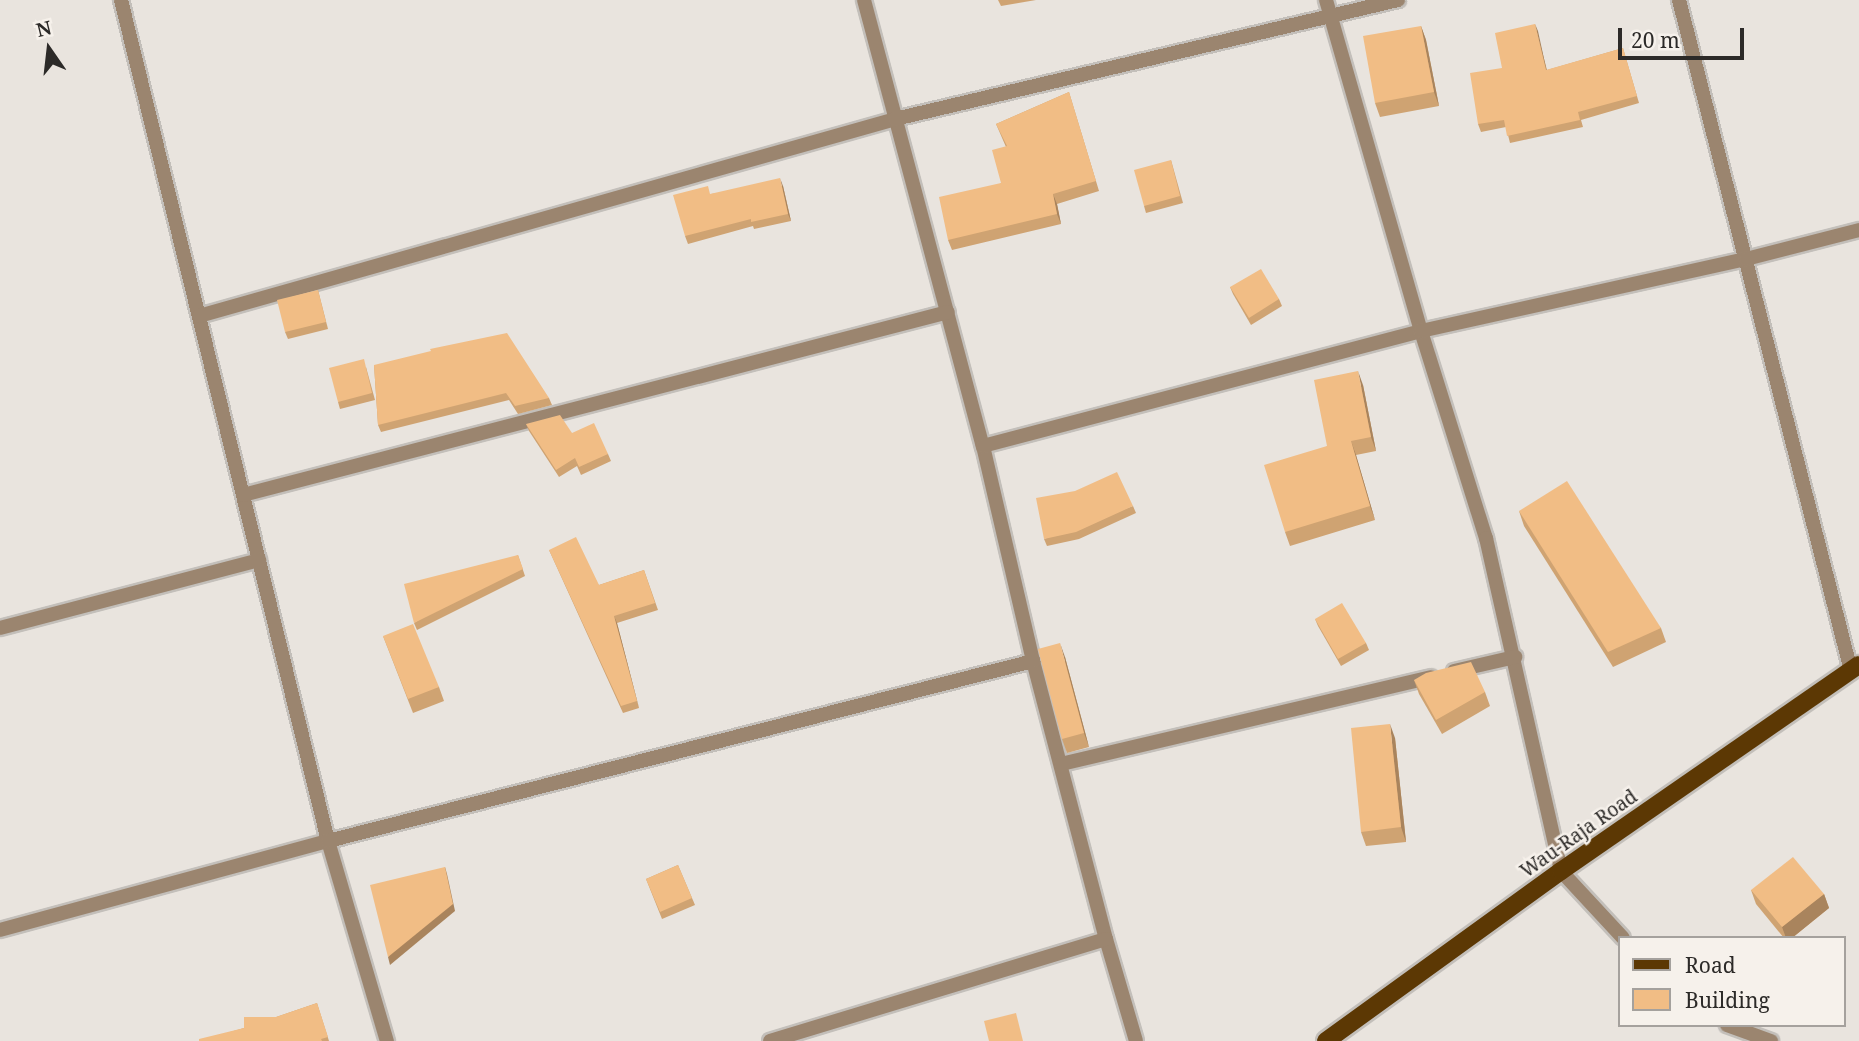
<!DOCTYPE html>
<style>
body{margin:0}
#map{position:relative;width:1859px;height:1041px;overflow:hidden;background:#e9e4de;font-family:"Noto Serif",serif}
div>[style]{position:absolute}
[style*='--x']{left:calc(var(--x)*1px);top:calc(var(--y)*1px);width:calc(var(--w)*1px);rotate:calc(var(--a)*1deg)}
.roads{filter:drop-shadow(2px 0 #c3bfba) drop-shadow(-2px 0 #c3bfba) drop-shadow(0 2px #c3bfba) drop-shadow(0 -2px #c3bfba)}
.street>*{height:14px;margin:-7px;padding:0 7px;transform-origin:7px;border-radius:7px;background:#9b856f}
.primary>*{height:18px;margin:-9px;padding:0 9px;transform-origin:9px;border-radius:9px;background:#5c3804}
.wall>*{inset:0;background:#cfa372}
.shaded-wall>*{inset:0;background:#a9845d}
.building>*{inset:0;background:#f1bd85}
span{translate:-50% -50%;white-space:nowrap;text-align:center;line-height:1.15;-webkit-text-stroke:5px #f6f1eb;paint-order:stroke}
.street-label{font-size:19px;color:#2c2a28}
.legend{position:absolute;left:1618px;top:936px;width:228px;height:91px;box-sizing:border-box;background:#f6f1eb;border:2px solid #a5a19d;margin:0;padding:9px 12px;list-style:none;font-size:21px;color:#2c2a28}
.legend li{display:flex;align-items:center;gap:14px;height:35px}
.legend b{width:35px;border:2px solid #a5a19d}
.north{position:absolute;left:14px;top:14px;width:70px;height:70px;-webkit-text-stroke:5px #f6f1eb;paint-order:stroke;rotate:346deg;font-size:19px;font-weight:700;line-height:28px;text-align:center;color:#2c2a28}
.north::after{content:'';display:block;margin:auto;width:24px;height:32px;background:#2c2a28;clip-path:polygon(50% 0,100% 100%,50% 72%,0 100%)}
.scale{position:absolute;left:1618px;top:28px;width:126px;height:32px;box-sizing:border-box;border:4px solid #2c2a28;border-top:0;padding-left:9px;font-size:21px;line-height:24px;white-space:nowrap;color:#2c2a28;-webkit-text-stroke:5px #f6f1eb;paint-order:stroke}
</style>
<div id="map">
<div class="roads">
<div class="street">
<div style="--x:121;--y:0;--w:866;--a:76.17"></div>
<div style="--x:328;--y:841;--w:209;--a:73.6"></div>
<div style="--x:864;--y:0;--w:462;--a:75.1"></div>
<div style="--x:983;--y:446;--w:221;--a:76.9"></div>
<div style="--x:1033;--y:661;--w:287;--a:75.3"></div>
<div style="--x:1106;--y:939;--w:106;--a:73.6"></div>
<div style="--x:1326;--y:0;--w:344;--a:74"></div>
<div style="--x:1421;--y:331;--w:217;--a:72.6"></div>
<div style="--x:1486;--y:538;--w:341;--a:77.3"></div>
<div style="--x:1561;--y:871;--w:91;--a:47.2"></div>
<div style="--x:1679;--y:0;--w:693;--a:75.62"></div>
<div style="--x:199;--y:316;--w:723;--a:-15.8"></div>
<div style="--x:895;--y:119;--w:517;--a:-13.31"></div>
<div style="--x:983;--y:446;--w:453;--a:-14.7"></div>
<div style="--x:1421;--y:331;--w:333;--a:-12.5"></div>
<div style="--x:1746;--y:259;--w:117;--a:-14.4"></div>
<div style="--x:243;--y:495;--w:728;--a:-14.55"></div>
<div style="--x:0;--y:628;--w:268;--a:-14.7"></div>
<div style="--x:1454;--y:671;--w:63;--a:-12.9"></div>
<div style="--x:1061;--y:764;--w:380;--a:-13.2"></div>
<div style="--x:0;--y:930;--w:340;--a:-15.2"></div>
<div style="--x:328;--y:841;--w:728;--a:-14.32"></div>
<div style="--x:1727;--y:1025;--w:47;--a:20"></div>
<div style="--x:770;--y:1041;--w:351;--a:-16.9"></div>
</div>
<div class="primary">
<div style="--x:1326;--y:1041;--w:290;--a:-35.9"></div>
<div style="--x:1561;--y:871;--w:362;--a:-34.7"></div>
</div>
</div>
<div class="wall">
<div style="clip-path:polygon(998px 0,1036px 0,1001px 6px)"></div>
<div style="clip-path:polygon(1535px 24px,1547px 70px,1623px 48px,1639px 103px,1581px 120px,1583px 127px,1510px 143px,1506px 127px,1481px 132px,1478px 124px,1502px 68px)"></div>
<div style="clip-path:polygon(1421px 26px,1426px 40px,1439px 106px,1380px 117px,1375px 103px)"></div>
<div style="clip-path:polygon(1069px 92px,1099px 191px,1057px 204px,1061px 224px,952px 250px,948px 240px,1001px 183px,1006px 147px,996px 124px)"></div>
<div style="clip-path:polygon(1171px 160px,1183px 203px,1146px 213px,1144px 206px)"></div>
<div style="clip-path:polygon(783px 186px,791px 221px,754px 229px,753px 226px,688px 244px,685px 236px,711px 194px)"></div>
<div style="clip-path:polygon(1230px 287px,1279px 299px,1282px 306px,1251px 325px,1233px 294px)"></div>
<div style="clip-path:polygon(318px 290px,328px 329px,288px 339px,285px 332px)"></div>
<div style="clip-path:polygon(374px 365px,549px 398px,552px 405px,518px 414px,509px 400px,381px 432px,378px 425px)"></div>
<div style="clip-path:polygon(366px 367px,375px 400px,340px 409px,338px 402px)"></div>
<div style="clip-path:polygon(1363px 385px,1376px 451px,1356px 455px,1375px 520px,1290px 546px,1285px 532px,1327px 446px)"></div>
<div style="clip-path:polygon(526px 424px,572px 433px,608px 454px,611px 461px,581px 475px,577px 466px,559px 477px,529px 431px)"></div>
<div style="clip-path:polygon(1133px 506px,1136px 513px,1079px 539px,1047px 546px,1044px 539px)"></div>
<div style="clip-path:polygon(1519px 511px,1661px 628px,1666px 642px,1613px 667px,1524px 526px)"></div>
<div style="clip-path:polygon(549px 550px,599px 585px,644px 570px,658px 610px,617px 623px,639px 708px,623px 713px)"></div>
<div style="clip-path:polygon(518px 555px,525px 576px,417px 630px,414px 623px)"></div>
<div style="clip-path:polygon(1315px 619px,1366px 643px,1369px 650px,1341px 666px,1318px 626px)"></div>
<div style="clip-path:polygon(383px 636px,439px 687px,444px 701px,413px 713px)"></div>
<div style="clip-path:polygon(1065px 657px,1089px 747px,1067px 753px,1062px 739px)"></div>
<div style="clip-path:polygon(1414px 680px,1485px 692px,1490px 706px,1442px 734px,1419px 694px)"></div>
<div style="clip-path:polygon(1395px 738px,1406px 842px,1366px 846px,1361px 832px)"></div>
<div style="clip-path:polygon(678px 865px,695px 905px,662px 919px,646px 879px)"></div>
<div style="clip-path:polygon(1751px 890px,1824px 894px,1829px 908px,1792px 938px,1784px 938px,1756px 904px)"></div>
<div style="clip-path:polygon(317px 1003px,329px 1041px,199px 1041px,244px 1028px)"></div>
</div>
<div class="shaded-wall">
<div style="clip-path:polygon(1535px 24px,1538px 31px,1548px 77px,1546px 70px)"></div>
<div style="clip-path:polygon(1421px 26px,1426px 40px,1439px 106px,1434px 92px)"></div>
<div style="clip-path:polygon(780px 178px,783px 186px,791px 221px,788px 214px)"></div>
<div style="clip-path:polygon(1053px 194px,1057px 204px,1061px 224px,1057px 214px)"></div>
<div style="clip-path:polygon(1358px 371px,1363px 385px,1376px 451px,1371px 437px)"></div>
<div style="clip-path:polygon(1351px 441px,1356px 455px,1375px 520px,1370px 506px)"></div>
<div style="clip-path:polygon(614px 616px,617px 623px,639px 708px,637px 701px)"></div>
<div style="clip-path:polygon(1060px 643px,1065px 657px,1089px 747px,1084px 733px)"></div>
<div style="clip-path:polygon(1390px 724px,1395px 738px,1406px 842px,1401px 827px)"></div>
<div style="clip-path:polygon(445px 867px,447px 874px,455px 911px,390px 965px,388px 957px)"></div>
<div style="clip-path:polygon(1824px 894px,1829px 908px,1792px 938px,1786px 938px,1782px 927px)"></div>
</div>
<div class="building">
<div style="clip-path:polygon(1535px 24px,1546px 70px,1623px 48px,1637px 96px,1578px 112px,1580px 120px,1507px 136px,1504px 120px,1478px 124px,1470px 73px,1502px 68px,1495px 33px)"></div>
<div style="clip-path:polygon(1421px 26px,1434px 92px,1375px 103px,1363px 36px)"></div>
<div style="clip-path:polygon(1069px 92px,1096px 181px,1053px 194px,1057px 214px,948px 240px,939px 197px,1001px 183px,992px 150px,1007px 146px,996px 124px)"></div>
<div style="clip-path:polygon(1171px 160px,1180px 196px,1144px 206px,1134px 170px)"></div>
<div style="clip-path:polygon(780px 178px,788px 214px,751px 222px,751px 219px,685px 236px,673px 195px,708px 186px,710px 194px)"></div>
<div style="clip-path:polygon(1261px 269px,1279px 299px,1249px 318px,1230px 287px)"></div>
<div style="clip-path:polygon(318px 290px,326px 322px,285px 332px,277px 300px)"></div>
<div style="clip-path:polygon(507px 333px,549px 398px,515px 406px,506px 393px,378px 425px,374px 365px,431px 351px,430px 349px)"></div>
<div style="clip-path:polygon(364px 359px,372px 393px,338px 402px,329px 368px)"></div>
<div style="clip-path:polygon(1358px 371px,1371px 437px,1351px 441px,1370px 506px,1285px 532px,1264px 465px,1327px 446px,1314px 380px)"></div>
<div style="clip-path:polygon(560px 415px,572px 433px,594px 423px,608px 454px,579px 467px,575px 458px,556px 470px,526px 424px)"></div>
<div style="clip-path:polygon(1117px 472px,1133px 506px,1076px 532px,1044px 539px,1036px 498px,1075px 491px)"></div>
<div style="clip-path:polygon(1567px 481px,1661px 628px,1608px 652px,1519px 511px)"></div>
<div style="clip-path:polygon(576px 537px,599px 585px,644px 570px,655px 603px,614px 616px,637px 701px,621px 706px,549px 550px)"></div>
<div style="clip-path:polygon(518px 555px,523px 569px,414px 623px,404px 584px)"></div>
<div style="clip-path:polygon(1342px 603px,1366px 643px,1338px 659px,1315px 619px)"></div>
<div style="clip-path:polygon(413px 624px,439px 687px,408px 699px,383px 636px)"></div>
<div style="clip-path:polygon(1060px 643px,1084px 733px,1062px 739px,1038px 649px)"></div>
<div style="clip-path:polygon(1471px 662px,1485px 692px,1436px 720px,1414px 680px,1426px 673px)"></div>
<div style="clip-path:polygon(1390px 724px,1401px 827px,1361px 832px,1351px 728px)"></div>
<div style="clip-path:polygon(1793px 857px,1824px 894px,1782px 927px,1751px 890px)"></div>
<div style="clip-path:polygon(678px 865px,692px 898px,660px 912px,646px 879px)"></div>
<div style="clip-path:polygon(445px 867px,453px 904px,388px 957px,370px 885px)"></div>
<div style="clip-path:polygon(317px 1003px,328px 1037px,321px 1039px,322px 1041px,199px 1041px,199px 1039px,244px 1028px,244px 1017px,276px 1017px)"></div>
<div style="clip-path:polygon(1016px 1013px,1023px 1041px,989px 1041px,984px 1021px)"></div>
</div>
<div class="street-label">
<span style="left:1579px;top:834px;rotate:-35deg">Wau-Raja Road</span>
</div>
<ul class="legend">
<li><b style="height:9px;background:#5c3804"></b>Road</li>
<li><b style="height:19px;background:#f1bd85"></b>Building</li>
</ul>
<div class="north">N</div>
<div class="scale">20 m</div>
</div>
